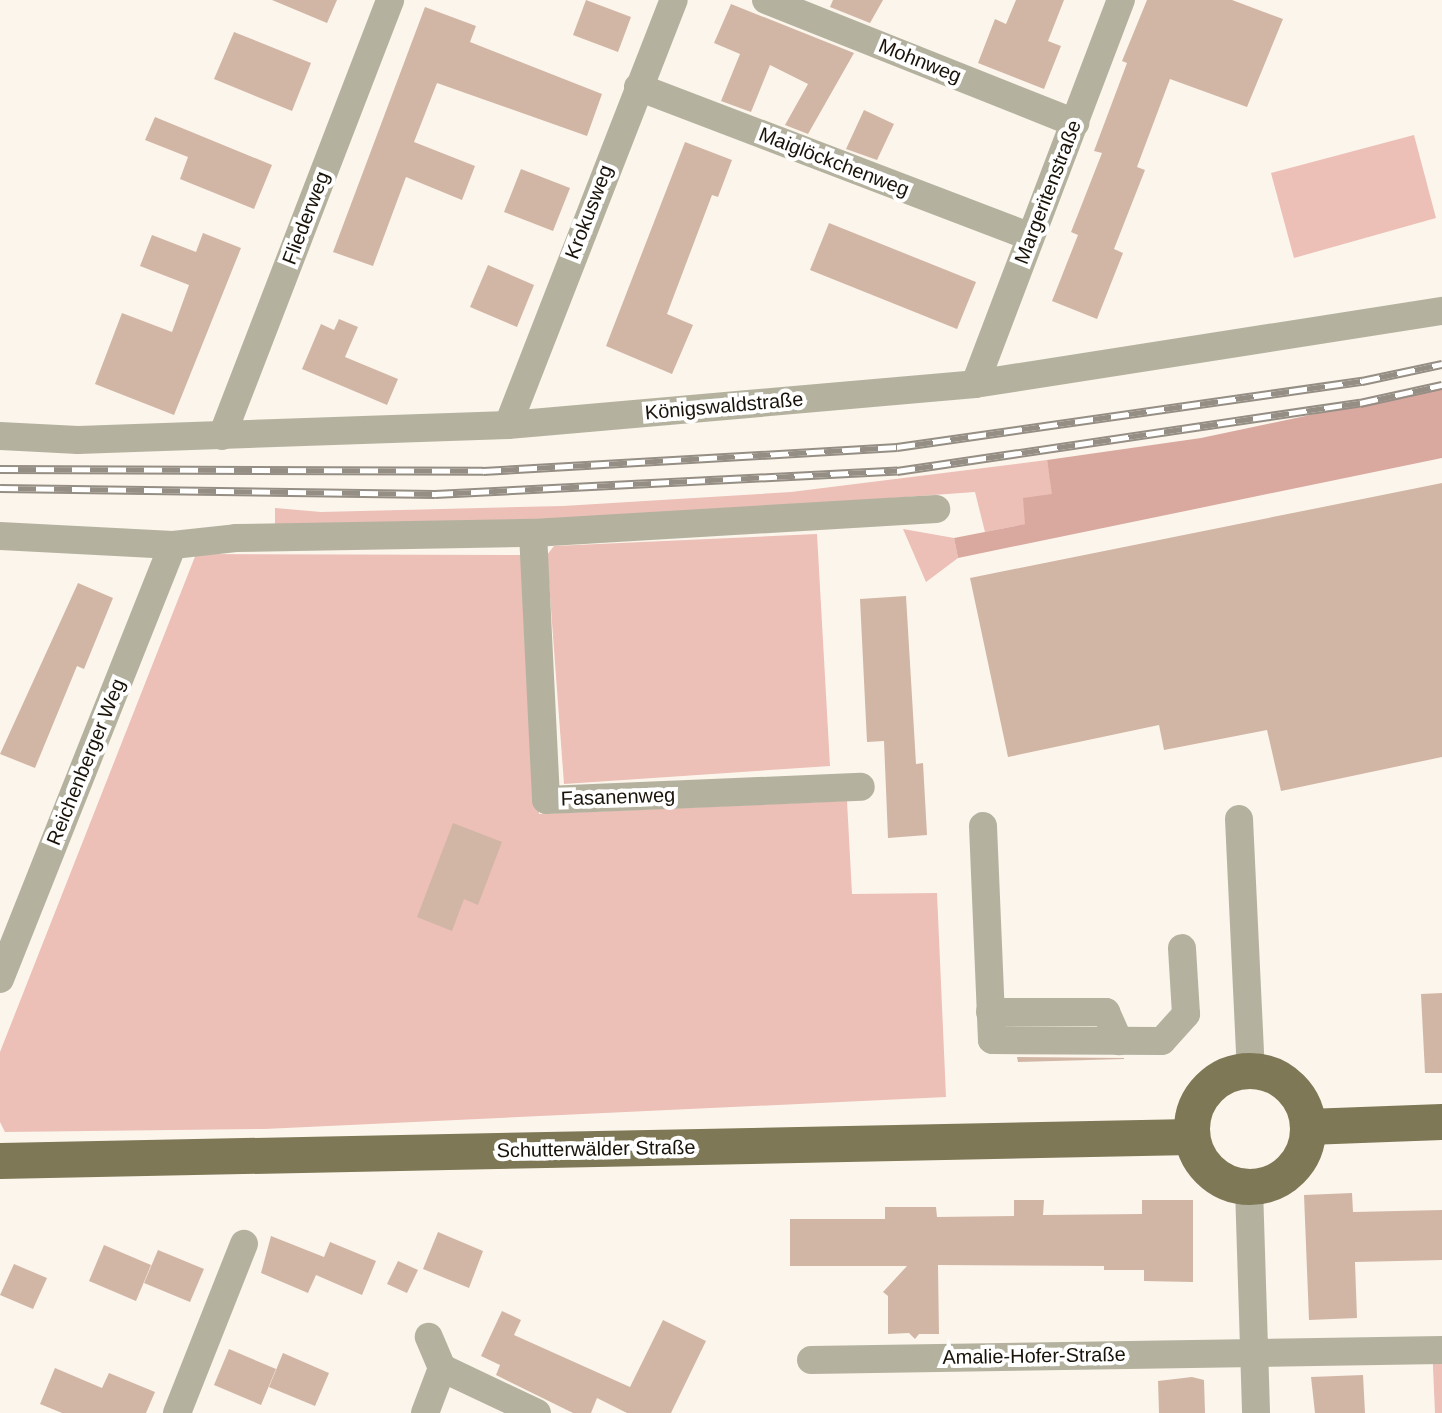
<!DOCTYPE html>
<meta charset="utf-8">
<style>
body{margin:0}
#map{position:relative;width:1442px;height:1413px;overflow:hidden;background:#fcf5eb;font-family:Helvetica,sans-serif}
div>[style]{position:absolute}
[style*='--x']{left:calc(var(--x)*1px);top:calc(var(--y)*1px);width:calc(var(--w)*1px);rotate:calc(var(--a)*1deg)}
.green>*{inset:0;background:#ecbfb7}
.forest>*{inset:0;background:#d9a9a0}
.building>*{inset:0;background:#d2b6a5}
.minor>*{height:28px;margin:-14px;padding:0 14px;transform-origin:14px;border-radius:14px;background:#b4b29f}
.major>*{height:36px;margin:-18px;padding:0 18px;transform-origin:18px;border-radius:18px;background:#7e7856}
.major>.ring{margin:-18px;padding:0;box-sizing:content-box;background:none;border:36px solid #7e7856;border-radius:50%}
.rail>*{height:9px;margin-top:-4.5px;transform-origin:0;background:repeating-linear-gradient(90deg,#fff 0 18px,#958e85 0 36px);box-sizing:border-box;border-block:2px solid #958e85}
span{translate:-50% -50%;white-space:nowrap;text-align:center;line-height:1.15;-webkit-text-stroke:8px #fff;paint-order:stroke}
.street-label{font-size:20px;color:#19130a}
</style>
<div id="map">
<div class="green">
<div style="clip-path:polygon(1414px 135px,1436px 218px,1294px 258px,1271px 173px)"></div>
<div style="clip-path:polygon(1047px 460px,1053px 494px,1026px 524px,985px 532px,975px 492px,623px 517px,275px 527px,275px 508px,321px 512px,563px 506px,791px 492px)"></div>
<div style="clip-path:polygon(903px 529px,954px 538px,958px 558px,926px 582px)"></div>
<div style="clip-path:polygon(817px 534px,830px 766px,564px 784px,547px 555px,554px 546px)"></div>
<div style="clip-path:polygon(196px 554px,522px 555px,539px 814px,847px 801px,852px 894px,937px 893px,946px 1097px,264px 1129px,5px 1132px,0 1122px,0 1052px)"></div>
<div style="clip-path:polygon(1432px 1344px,1442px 1344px,1442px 1413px,1435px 1413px)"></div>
</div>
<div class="forest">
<div style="clip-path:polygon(1442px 387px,1442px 458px,958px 558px,954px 538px,1025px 524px,1023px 498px,1052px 494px,1047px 460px,1201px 438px)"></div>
</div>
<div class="building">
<div style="clip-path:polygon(272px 0,337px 0,327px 23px)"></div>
<div style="clip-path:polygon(586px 0,631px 17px,618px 52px,573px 35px)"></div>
<div style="clip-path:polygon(833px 0,883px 0,870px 23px,830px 7px)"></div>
<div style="clip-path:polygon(1016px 0,1064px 0,1048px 41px,1061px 46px,1044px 89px,978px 63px,995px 19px,1006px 24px)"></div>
<div style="clip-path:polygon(1147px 0,1232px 0,1283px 19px,1247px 107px,1170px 79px,1137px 167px,1145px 170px,1114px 249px,1123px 253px,1097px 319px,1052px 301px,1078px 235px,1071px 232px,1102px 153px,1094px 151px,1127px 63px,1122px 61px)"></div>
<div style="clip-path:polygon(731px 4px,854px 53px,808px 134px,785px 125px,808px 84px,770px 65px,751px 112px,721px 101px,740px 54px,714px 43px)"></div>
<div style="clip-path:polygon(425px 7px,476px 26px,470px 42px,602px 94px,587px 136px,437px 83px,414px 142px,475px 166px,462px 200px,406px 177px,373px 266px,333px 252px)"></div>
<div style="clip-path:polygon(234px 32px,311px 63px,292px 111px,214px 79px)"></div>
<div style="clip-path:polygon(864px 110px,894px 124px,877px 160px,846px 149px)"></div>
<div style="clip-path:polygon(155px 117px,272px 165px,254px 209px,180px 179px,188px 157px,145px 140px)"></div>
<div style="clip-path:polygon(685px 142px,732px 160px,718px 197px,712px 195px,667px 314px,693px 325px,672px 374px,606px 346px)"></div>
<div style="clip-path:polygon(521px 169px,570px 188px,553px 231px,504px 212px)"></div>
<div style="clip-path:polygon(829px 223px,976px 282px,957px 329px,810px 270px)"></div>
<div style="clip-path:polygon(203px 233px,241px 248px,174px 415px,95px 384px,122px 313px,172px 332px,189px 285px,140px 266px,152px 235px,196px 252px)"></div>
<div style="clip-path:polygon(488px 265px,534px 285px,517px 327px,470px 307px)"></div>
<div style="clip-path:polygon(339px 319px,358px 327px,345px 357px,398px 379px,387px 405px,302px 369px,321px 324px,334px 330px)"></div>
<div style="clip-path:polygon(1442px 483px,1442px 757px,1281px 791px,1267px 730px,1164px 750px,1159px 725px,1008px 757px,970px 578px)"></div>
<div style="clip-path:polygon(78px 583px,113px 598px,84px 669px,77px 666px,35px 768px,0 754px)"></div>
<div style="clip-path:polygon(906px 596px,916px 764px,923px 763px,927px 835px,888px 838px,884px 741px,867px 742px,860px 599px)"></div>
<div style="clip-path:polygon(453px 823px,502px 842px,478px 905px,464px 899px,452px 931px,417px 917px)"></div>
<div style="clip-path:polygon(1442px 993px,1442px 1073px,1425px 1073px,1421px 994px)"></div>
<div style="clip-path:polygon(1017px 1057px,1124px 1058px,1124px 1059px,1018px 1062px)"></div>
<div style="clip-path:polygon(1352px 1193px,1353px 1212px,1442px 1210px,1442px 1260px,1355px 1262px,1357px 1318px,1309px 1320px,1304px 1195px)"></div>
<div style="clip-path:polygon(1014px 1200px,1044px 1200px,1043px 1215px,1142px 1214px,1142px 1200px,1193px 1200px,1193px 1282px,1144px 1281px,1144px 1270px,1104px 1270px,1104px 1266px,938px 1265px,939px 1334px,919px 1334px,915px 1339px,909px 1333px,888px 1334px,888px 1296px,883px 1292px,907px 1266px,790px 1266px,790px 1219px,885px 1219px,885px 1207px,936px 1207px,937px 1217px,1014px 1216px)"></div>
<div style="clip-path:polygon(438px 1232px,483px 1251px,469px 1288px,423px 1269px)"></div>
<div style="clip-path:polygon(271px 1236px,324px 1257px,330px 1242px,376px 1261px,362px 1295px,316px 1275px,308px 1293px,261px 1273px)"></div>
<div style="clip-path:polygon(104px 1245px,151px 1265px,136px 1301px,89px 1281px)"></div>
<div style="clip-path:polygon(158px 1250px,204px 1269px,190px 1302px,144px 1283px)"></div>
<div style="clip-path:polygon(398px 1261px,418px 1270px,407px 1293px,387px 1284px)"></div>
<div style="clip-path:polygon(14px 1264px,47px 1278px,33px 1309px,0 1295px)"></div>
<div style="clip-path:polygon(502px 1311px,521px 1320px,514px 1335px,630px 1387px,663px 1320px,706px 1341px,671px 1413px,627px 1413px,597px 1398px,591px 1413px,573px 1413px,496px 1375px,500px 1365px,481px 1356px)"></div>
<div style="clip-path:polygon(229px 1349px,276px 1369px,261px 1405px,214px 1385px)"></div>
<div style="clip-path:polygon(283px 1353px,329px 1373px,315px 1406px,269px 1387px)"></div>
<div style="clip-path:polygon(55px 1368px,102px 1388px,109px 1373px,155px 1392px,146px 1413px,62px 1413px,40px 1404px)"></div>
<div style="clip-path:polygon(1363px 1375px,1365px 1413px,1315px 1413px,1311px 1377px)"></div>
<div style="clip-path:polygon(1192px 1377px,1204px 1380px,1205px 1413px,1159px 1413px,1158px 1381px)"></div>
</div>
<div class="minor">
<div style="--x:766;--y:0;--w:333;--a:21.7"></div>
<div style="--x:638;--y:87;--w:420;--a:20.9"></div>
<div style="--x:975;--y:384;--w:411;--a:-69.2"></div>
<div style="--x:508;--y:425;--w:456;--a:-68.7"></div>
<div style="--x:0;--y:436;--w:78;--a:2.9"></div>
<div style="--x:78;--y:440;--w:430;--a:-2"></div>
<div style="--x:508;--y:425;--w:469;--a:-5"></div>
<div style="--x:975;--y:384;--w:473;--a:-8.9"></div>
<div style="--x:222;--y:436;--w:467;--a:-68.9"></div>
<div style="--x:533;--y:533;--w:404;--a:-3.4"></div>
<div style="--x:0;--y:536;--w:173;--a:3"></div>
<div style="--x:173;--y:545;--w:63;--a:-6.3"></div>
<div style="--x:236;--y:538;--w:297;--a:-1"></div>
<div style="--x:533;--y:533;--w:267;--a:87.2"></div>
<div style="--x:546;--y:800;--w:315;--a:-2.4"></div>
<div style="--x:1239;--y:819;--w:251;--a:87.3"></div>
<div style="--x:983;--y:826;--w:214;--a:87.6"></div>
<div style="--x:992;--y:1040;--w:170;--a:0.3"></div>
<div style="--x:1162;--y:1041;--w:36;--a:-48"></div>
<div style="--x:1186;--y:1014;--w:66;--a:-93.5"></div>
<div style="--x:0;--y:979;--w:467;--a:-68.3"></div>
<div style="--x:990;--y:1012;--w:116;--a:0"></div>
<div style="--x:1106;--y:1012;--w:32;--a:66"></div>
<div style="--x:1249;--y:1188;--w:225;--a:88.2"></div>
<div style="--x:811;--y:1360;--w:631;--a:-0.91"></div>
<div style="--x:442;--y:1368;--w:105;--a:25.3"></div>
<div style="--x:177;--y:1413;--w:182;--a:-68.4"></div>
<div style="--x:425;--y:1413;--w:48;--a:-69.3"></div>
<div style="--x:442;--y:1368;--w:34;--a:-113"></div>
</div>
<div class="major">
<div class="ring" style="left:1192px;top:1071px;width:80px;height:80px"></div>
<div style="--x:1308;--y:1127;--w:134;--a:-2.1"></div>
<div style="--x:0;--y:1161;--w:1192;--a:-1.15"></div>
</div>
<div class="rail">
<div style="--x:0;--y:469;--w:483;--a:0.2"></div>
<div style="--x:483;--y:471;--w:415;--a:-3.3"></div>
<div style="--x:897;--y:447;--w:470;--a:-8.1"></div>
<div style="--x:1362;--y:381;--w:82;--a:-12"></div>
<div style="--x:0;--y:488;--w:435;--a:0.8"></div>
<div style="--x:435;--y:494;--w:463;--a:-2.9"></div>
<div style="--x:897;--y:471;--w:468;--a:-8.4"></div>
<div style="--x:1360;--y:403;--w:84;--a:-12.4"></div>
</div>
<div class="street-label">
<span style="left:920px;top:61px;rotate:22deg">Mohnweg</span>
<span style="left:834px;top:162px;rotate:21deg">Maiglöckchenweg</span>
<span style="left:1048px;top:192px;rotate:-69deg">Margeritenstraße</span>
<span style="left:589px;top:212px;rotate:-69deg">Krokusweg</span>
<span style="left:306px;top:218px;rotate:-69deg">Fliederweg</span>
<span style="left:724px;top:406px;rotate:-5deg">Königswaldstraße</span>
<span style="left:86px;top:762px;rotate:-68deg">Reichenberger Weg</span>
<span style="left:618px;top:797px;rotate:-2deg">Fasanenweg</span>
<span style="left:596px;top:1149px;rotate:-1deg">Schutterwälder Straße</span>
<span style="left:1034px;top:1356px;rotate:-1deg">Amalie-Hofer-Straße</span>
</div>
</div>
